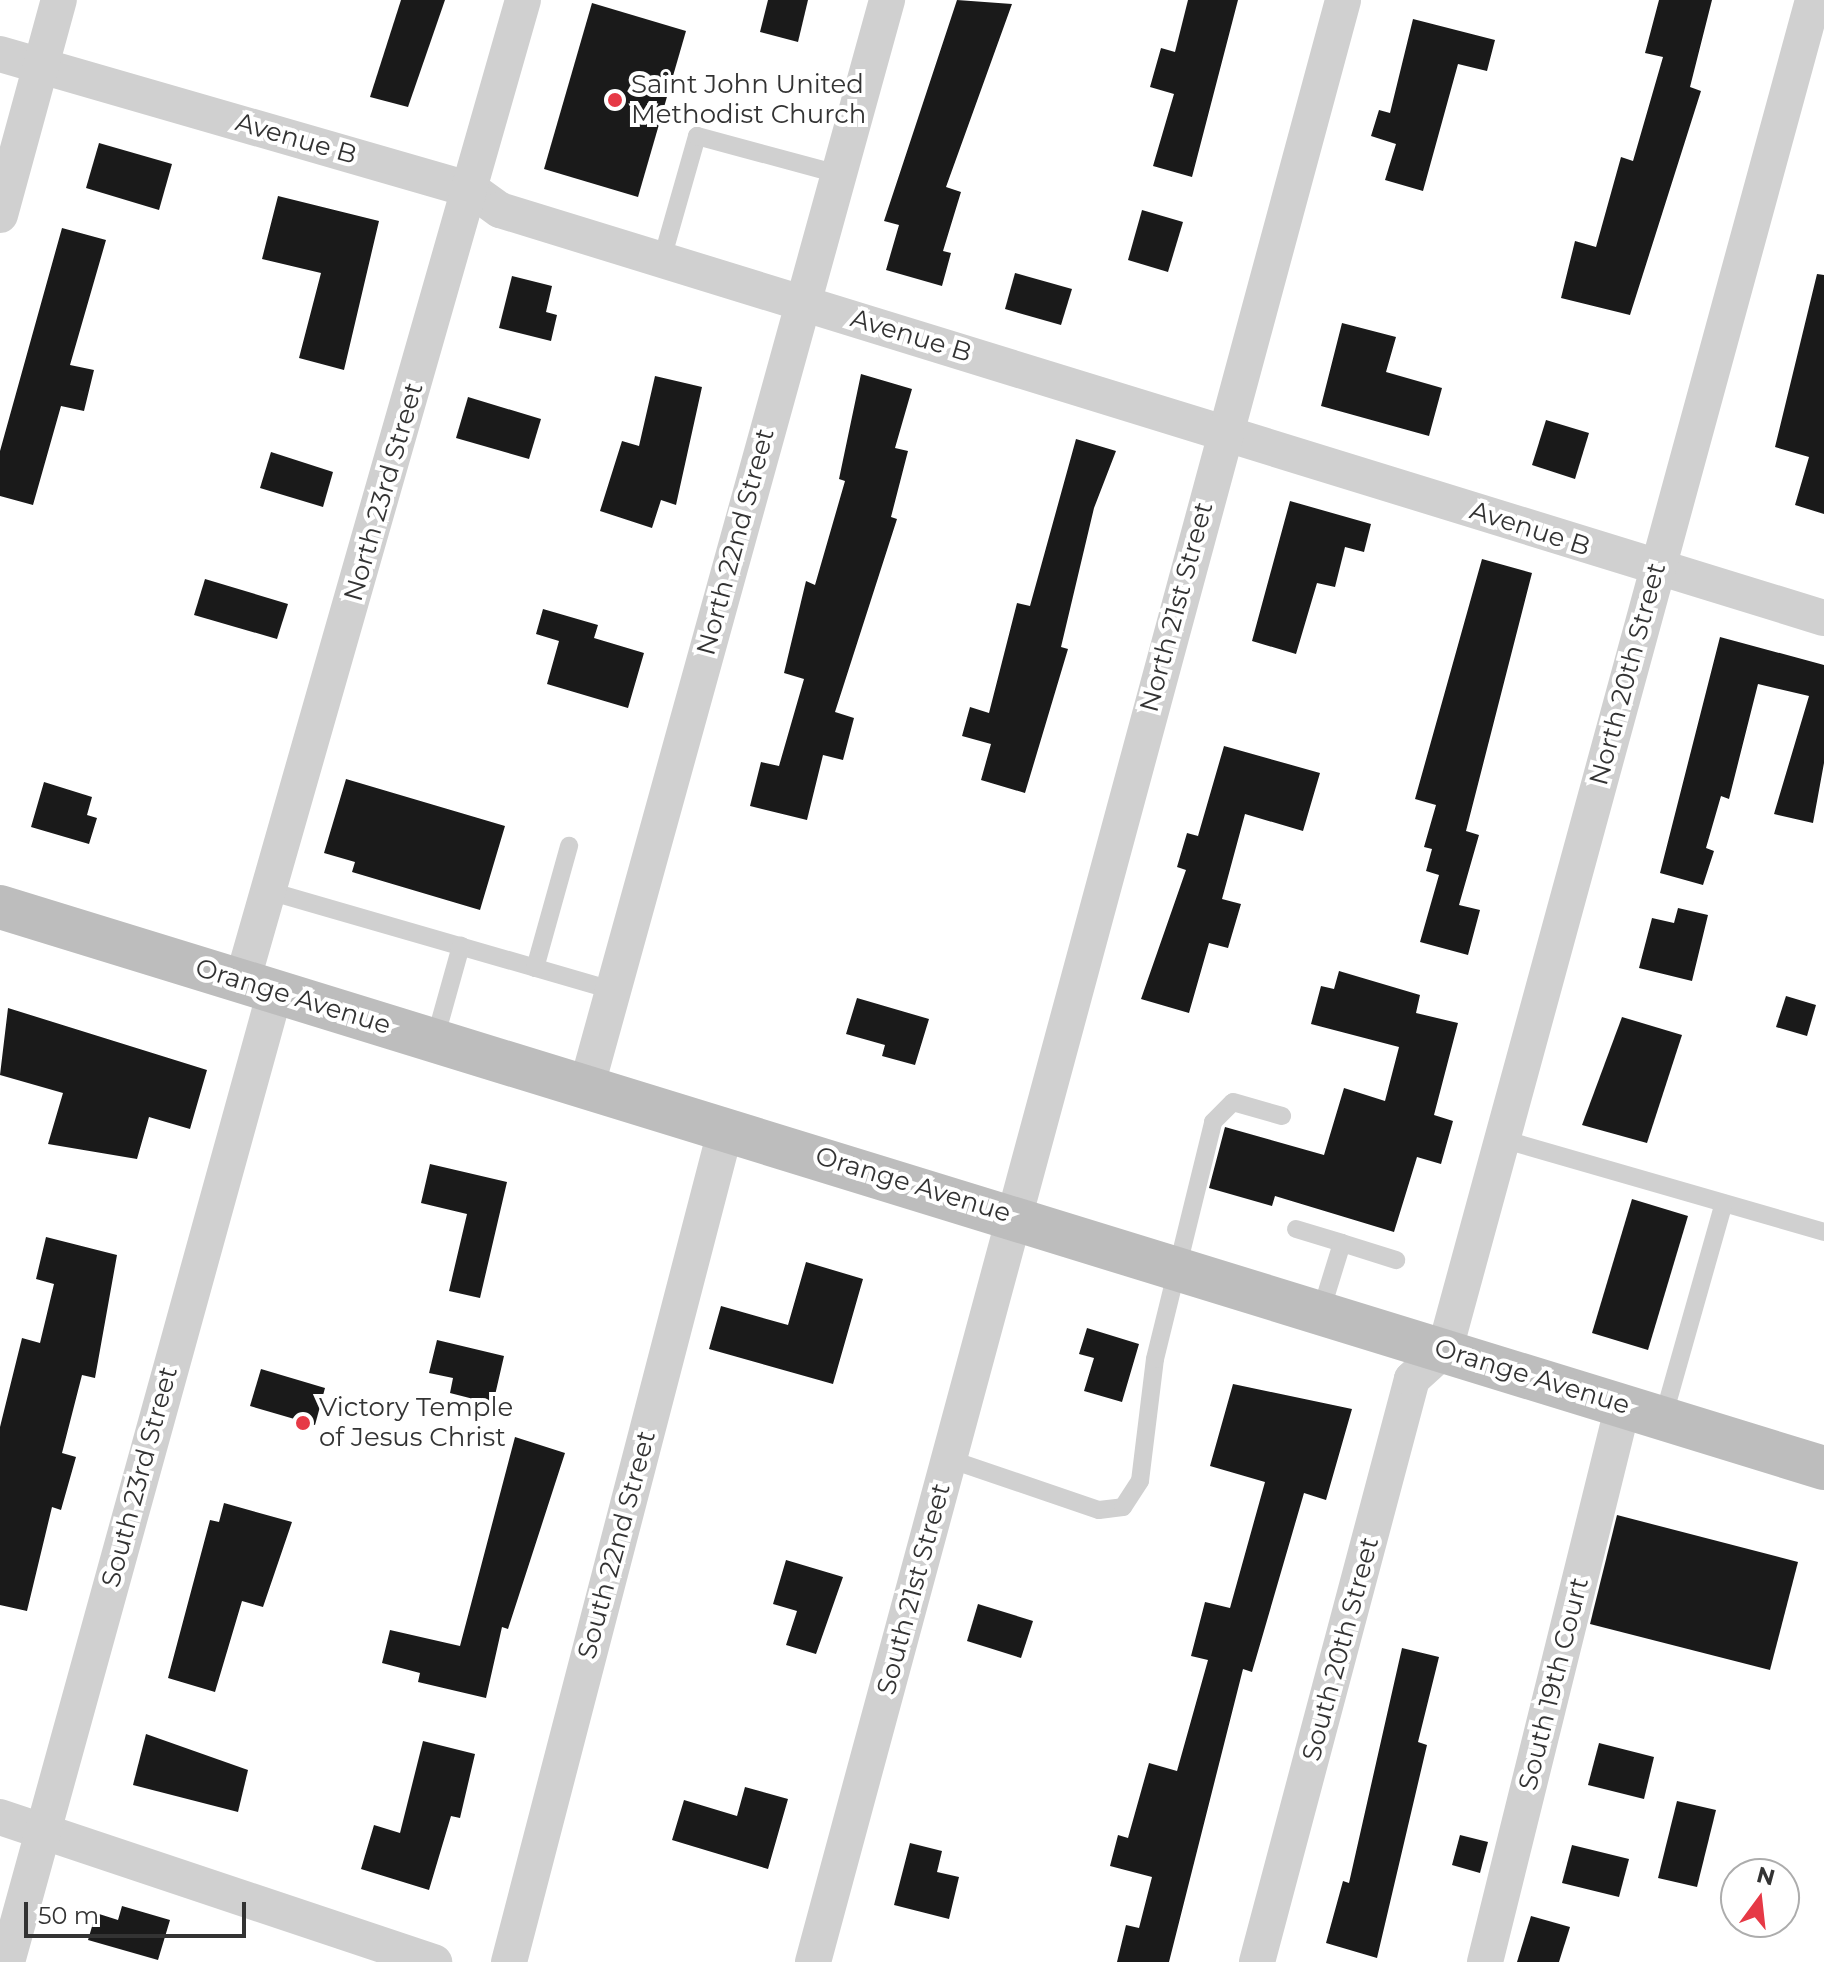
<!DOCTYPE html>
<style>
body{margin:0}
#map{position:relative;width:1824px;height:1962px;overflow:hidden;background:#fff;font-family:Montserrat,sans-serif}
div>[style]{position:absolute}
[style*='--x']{left:calc(var(--x)*1px);top:calc(var(--y)*1px);width:calc(var(--w)*1px);rotate:calc(var(--a)*1deg)}
.building>*{inset:0;background:#1a1a1a}
.lane>*{height:18px;margin:-9px;padding:0 9px;transform-origin:9px;border-radius:9px;background:#d0d0d0}
.street>*{height:36px;margin:-18px;padding:0 18px;transform-origin:18px;border-radius:18px;background:#d0d0d0}
.secondary>*{height:44px;margin:-22px;padding:0 22px;transform-origin:22px;border-radius:22px;background:#bdbdbd}
.dots>*{width:22px;height:22px;translate:-50% -50%;box-sizing:border-box;border:4px solid #fff;border-radius:50%}
span{translate:-50% -50%;white-space:nowrap;text-align:center;line-height:1.15;-webkit-text-stroke:8px #fff;paint-order:stroke}
.poi-label{font-size:26px;color:#333}
.left{translate:0 -50%;text-align:left}
.street-label{font-size:26px;color:#333}
.north{position:absolute;left:1720px;top:1858px;width:80px;height:80px;box-sizing:border-box;background:#fff;border:2px solid #adadad;border-radius:50%;rotate:15deg;font-size:22px;font-weight:700;line-height:32px;text-align:center;color:#333}
.north::after{content:'';display:block;margin:auto;width:28px;height:36px;background:#e63946;clip-path:polygon(50% 0,100% 100%,50% 72%,0 100%)}
.scale{position:absolute;left:24px;top:1902px;width:222px;height:36px;box-sizing:border-box;border:4px solid #333;border-top:0;padding-left:10px;font-size:24px;line-height:28px;white-space:nowrap;color:#333;-webkit-text-stroke:6px #fff;paint-order:stroke}
</style>
<div id="map">
<div class="building">
<div style="clip-path:polygon(401px 0,445px 0,408px 107px,370px 97px)"></div>
<div style="clip-path:polygon(768px 0,808px 0,798px 42px,760px 32px)"></div>
<div style="clip-path:polygon(957px 0,1012px 4px,946px 187px,961px 192px,943px 251px,951px 253px,942px 286px,886px 270px,899px 225px,884px 221px)"></div>
<div style="clip-path:polygon(1188px 0,1238px 0,1192px 177px,1153px 166px,1174px 94px,1150px 87px,1161px 48px,1175px 52px)"></div>
<div style="clip-path:polygon(1659px 0,1712px 0,1690px 87px,1701px 91px,1630px 315px,1561px 298px,1575px 241px,1596px 247px,1621px 157px,1633px 161px,1663px 57px,1645px 53px)"></div>
<div style="clip-path:polygon(592px 3px,686px 31px,638px 197px,544px 169px)"></div>
<div style="clip-path:polygon(1413px 19px,1495px 40px,1487px 71px,1458px 64px,1423px 191px,1385px 180px,1396px 144px,1371px 136px,1379px 110px,1390px 113px)"></div>
<div style="clip-path:polygon(99px 143px,172px 164px,159px 210px,86px 188px)"></div>
<div style="clip-path:polygon(278px 196px,379px 221px,344px 370px,299px 358px,321px 273px,262px 259px)"></div>
<div style="clip-path:polygon(1142px 210px,1183px 222px,1168px 272px,1128px 260px)"></div>
<div style="clip-path:polygon(62px 228px,106px 240px,70px 365px,94px 370px,84px 411px,61px 406px,33px 505px,0 496px,0 451px)"></div>
<div style="clip-path:polygon(1015px 273px,1072px 289px,1061px 325px,1005px 309px)"></div>
<div style="clip-path:polygon(1817px 274px,1824px 275px,1824px 514px,1795px 505px,1809px 457px,1775px 447px)"></div>
<div style="clip-path:polygon(512px 276px,552px 286px,546px 312px,557px 315px,551px 341px,499px 328px)"></div>
<div style="clip-path:polygon(1342px 323px,1396px 337px,1386px 372px,1442px 388px,1429px 436px,1321px 406px)"></div>
<div style="clip-path:polygon(861px 374px,912px 389px,895px 448px,908px 451px,891px 517px,897px 519px,835px 712px,854px 718px,843px 760px,823px 755px,807px 820px,750px 806px,761px 762px,779px 766px,804px 679px,784px 673px,806px 581px,815px 585px,845px 481px,839px 479px)"></div>
<div style="clip-path:polygon(655px 376px,702px 387px,676px 505px,661px 500px,652px 528px,600px 511px,622px 441px,639px 446px)"></div>
<div style="clip-path:polygon(468px 397px,541px 419px,529px 459px,456px 438px)"></div>
<div style="clip-path:polygon(1546px 420px,1589px 433px,1575px 479px,1532px 465px)"></div>
<div style="clip-path:polygon(1076px 439px,1116px 451px,1094px 508px,1061px 647px,1068px 649px,1025px 793px,981px 780px,991px 744px,962px 736px,970px 707px,989px 713px,1017px 603px,1030px 606px)"></div>
<div style="clip-path:polygon(271px 452px,333px 472px,323px 507px,260px 488px)"></div>
<div style="clip-path:polygon(1290px 501px,1371px 524px,1364px 552px,1345px 547px,1335px 587px,1317px 583px,1296px 654px,1252px 641px)"></div>
<div style="clip-path:polygon(1482px 559px,1532px 573px,1466px 831px,1479px 835px,1459px 905px,1480px 910px,1468px 955px,1420px 942px,1439px 875px,1426px 871px,1432px 849px,1424px 847px,1436px 805px,1415px 799px)"></div>
<div style="clip-path:polygon(205px 579px,288px 604px,277px 639px,194px 615px)"></div>
<div style="clip-path:polygon(543px 609px,598px 625px,594px 638px,644px 653px,628px 708px,547px 684px,559px 641px,536px 634px)"></div>
<div style="clip-path:polygon(1720px 637px,1824px 665px,1824px 763px,1813px 823px,1774px 814px,1809px 696px,1758px 684px,1729px 799px,1721px 796px,1706px 848px,1714px 851px,1703px 885px,1660px 873px)"></div>
<div style="clip-path:polygon(1224px 746px,1320px 773px,1303px 831px,1245px 814px,1222px 899px,1241px 904px,1228px 948px,1209px 943px,1189px 1013px,1141px 999px,1186px 870px,1177px 867px,1187px 833px,1198px 836px)"></div>
<div style="clip-path:polygon(346px 779px,505px 826px,480px 910px,352px 872px,355px 862px,324px 853px)"></div>
<div style="clip-path:polygon(44px 782px,92px 797px,87px 815px,97px 818px,89px 844px,31px 827px)"></div>
<div style="clip-path:polygon(1678px 908px,1708px 915px,1692px 981px,1639px 968px,1652px 918px,1674px 923px)"></div>
<div style="clip-path:polygon(1339px 971px,1420px 995px,1416px 1013px,1458px 1023px,1434px 1115px,1453px 1121px,1441px 1164px,1417px 1157px,1394px 1232px,1275px 1196px,1272px 1206px,1209px 1188px,1225px 1127px,1324px 1155px,1344px 1088px,1385px 1101px,1399px 1047px,1311px 1024px,1321px 986px,1334px 989px)"></div>
<div style="clip-path:polygon(1786px 996px,1816px 1005px,1807px 1036px,1776px 1027px)"></div>
<div style="clip-path:polygon(857px 998px,929px 1019px,915px 1065px,882px 1056px,885px 1045px,846px 1034px)"></div>
<div style="clip-path:polygon(8px 1008px,207px 1070px,190px 1129px,149px 1117px,137px 1159px,48px 1144px,63px 1093px,0 1075px)"></div>
<div style="clip-path:polygon(1622px 1017px,1682px 1035px,1647px 1143px,1582px 1125px)"></div>
<div style="clip-path:polygon(430px 1164px,507px 1182px,480px 1298px,449px 1291px,467px 1214px,421px 1203px)"></div>
<div style="clip-path:polygon(1632px 1199px,1688px 1216px,1648px 1350px,1592px 1333px)"></div>
<div style="clip-path:polygon(46px 1237px,117px 1255px,95px 1378px,82px 1375px,62px 1453px,76px 1457px,61px 1510px,52px 1507px,27px 1611px,0 1605px,0 1427px,22px 1338px,40px 1343px,54px 1284px,36px 1279px)"></div>
<div style="clip-path:polygon(806px 1262px,863px 1279px,833px 1384px,709px 1349px,721px 1306px,788px 1325px)"></div>
<div style="clip-path:polygon(1087px 1328px,1139px 1344px,1122px 1402px,1084px 1391px,1094px 1358px,1079px 1354px)"></div>
<div style="clip-path:polygon(437px 1340px,504px 1356px,493px 1404px,450px 1393px,453px 1378px,429px 1373px)"></div>
<div style="clip-path:polygon(261px 1369px,325px 1388px,315px 1425px,250px 1406px)"></div>
<div style="clip-path:polygon(1233px 1384px,1352px 1409px,1326px 1500px,1304px 1493px,1252px 1672px,1243px 1669px,1169px 1962px,1117px 1962px,1126px 1925px,1139px 1928px,1152px 1877px,1110px 1866px,1118px 1835px,1128px 1838px,1149px 1763px,1177px 1771px,1208px 1660px,1191px 1656px,1205px 1602px,1230px 1608px,1265px 1482px,1210px 1466px)"></div>
<div style="clip-path:polygon(515px 1437px,565px 1453px,508px 1629px,502px 1627px,486px 1698px,418px 1682px,420px 1673px,382px 1663px,390px 1630px,460px 1646px)"></div>
<div style="clip-path:polygon(224px 1503px,292px 1522px,263px 1607px,242px 1601px,215px 1692px,168px 1678px,210px 1520px,219px 1522px)"></div>
<div style="clip-path:polygon(1617px 1515px,1798px 1562px,1770px 1670px,1590px 1624px)"></div>
<div style="clip-path:polygon(786px 1560px,843px 1577px,816px 1654px,786px 1645px,797px 1611px,773px 1604px)"></div>
<div style="clip-path:polygon(978px 1604px,1033px 1621px,1021px 1658px,967px 1641px)"></div>
<div style="clip-path:polygon(1402px 1648px,1439px 1657px,1418px 1742px,1427px 1745px,1377px 1958px,1326px 1943px,1343px 1881px,1349px 1883px)"></div>
<div style="clip-path:polygon(146px 1734px,248px 1770px,238px 1812px,133px 1785px)"></div>
<div style="clip-path:polygon(423px 1741px,475px 1754px,460px 1818px,451px 1816px,429px 1890px,361px 1869px,374px 1825px,400px 1833px)"></div>
<div style="clip-path:polygon(1599px 1743px,1654px 1757px,1644px 1799px,1588px 1785px)"></div>
<div style="clip-path:polygon(745px 1787px,788px 1799px,768px 1869px,672px 1840px,684px 1800px,737px 1816px)"></div>
<div style="clip-path:polygon(1677px 1801px,1716px 1810px,1697px 1887px,1658px 1878px)"></div>
<div style="clip-path:polygon(1460px 1835px,1488px 1842px,1480px 1873px,1452px 1865px)"></div>
<div style="clip-path:polygon(910px 1843px,942px 1851px,937px 1872px,959px 1877px,949px 1919px,894px 1905px)"></div>
<div style="clip-path:polygon(1572px 1845px,1629px 1859px,1619px 1897px,1562px 1883px)"></div>
<div style="clip-path:polygon(122px 1906px,170px 1920px,158px 1960px,88px 1940px,96px 1913px,118px 1920px)"></div>
<div style="clip-path:polygon(1531px 1916px,1570px 1927px,1559px 1962px,1517px 1962px)"></div>
</div>
<div class="lane">
<div style="--x:662;--y:259;--w:128;--a:-74.1"></div>
<div style="--x:697;--y:136;--w:146;--a:15.1"></div>
<div style="--x:269;--y:891;--w:358;--a:16.1"></div>
<div style="--x:535;--y:968;--w:127;--a:-74.4"></div>
<div style="--x:435;--y:1039;--w:97;--a:-74.4"></div>
<div style="--x:1502;--y:1139;--w:335;--a:16.1"></div>
<div style="--x:1296;--y:1229;--w:48;--a:16.9"></div>
<div style="--x:1321;--y:1311;--w:71;--a:-72.8"></div>
<div style="--x:1342;--y:1243;--w:57;--a:17.5"></div>
<div style="--x:1663;--y:1418;--w:223;--a:-74.2"></div>
<div style="--x:949;--y:1459;--w:158;--a:18.8"></div>
<div style="--x:1099;--y:1510;--w:24;--a:-7"></div>
<div style="--x:1123;--y:1507;--w:31;--a:-57"></div>
<div style="--x:1140;--y:1481;--w:123;--a:-83"></div>
<div style="--x:1155;--y:1359;--w:244;--a:-76.2"></div>
<div style="--x:1213;--y:1122;--w:28;--a:-45"></div>
<div style="--x:1233;--y:1102;--w:51;--a:15.9"></div>
</div>
<div class="street">
<div style="--x:0;--y:54;--w:491;--a:16.1"></div>
<div style="--x:472;--y:190;--w:34;--a:36"></div>
<div style="--x:500;--y:210;--w:1385;--a:17.13"></div>
<div style="--x:0;--y:215;--w:223;--a:-74.7"></div>
<div style="--x:242;--y:982;--w:1021;--a:-74.03"></div>
<div style="--x:587;--y:1085;--w:1126;--a:-74.54"></div>
<div style="--x:0;--y:1817;--w:458;--a:18.5"></div>
<div style="--x:7;--y:1962;--w:1006;--a:-74.56"></div>
<div style="--x:509;--y:1962;--w:862;--a:-75.42"></div>
<div style="--x:813;--y:1962;--w:2032;--a:-74.88"></div>
<div style="--x:1257;--y:1962;--w:603;--a:-75.11"></div>
<div style="--x:1412;--y:1379;--w:45;--a:-42.3"></div>
<div style="--x:1445;--y:1349;--w:1398;--a:-74.74"></div>
<div style="--x:1485;--y:1962;--w:574;--a:-76.08"></div>
</div>
<div class="secondary">
<div style="--x:0;--y:907;--w:1908;--a:17.1"></div>
</div>
<div class="dots">
<div style="left:615px;top:100px;background:#e63946"></div>
<div style="left:303px;top:1423px;background:#e63946"></div>
</div>
<div class="poi-label">
<span class="left" style="left:631px;top:100px">Saint John United<br>Methodist Church</span>
<span class="left" style="left:319px;top:1423px">Victory Temple<br>of Jesus Christ</span>
</div>
<div class="street-label">
<span style="left:296px;top:139px;rotate:16deg">Avenue B</span>
<span style="left:911px;top:336px;rotate:17deg">Avenue B</span>
<span style="left:384px;top:492px;rotate:-74deg">North 23rd Street</span>
<span style="left:1530px;top:529px;rotate:18deg">Avenue B</span>
<span style="left:736px;top:542px;rotate:-75deg">North 22nd Street</span>
<span style="left:1177px;top:607px;rotate:-75deg">North 21st Street</span>
<span style="left:1628px;top:674px;rotate:-75deg">North 20th Street</span>
<span style="left:293px;top:997px;rotate:17deg">Orange Avenue</span>
<span style="left:913px;top:1185px;rotate:17deg">Orange Avenue</span>
<span style="left:1532px;top:1377px;rotate:17deg">Orange Avenue</span>
<span style="left:140px;top:1477px;rotate:-75deg">South 23rd Street</span>
<span style="left:617px;top:1545px;rotate:-75deg">South 22nd Street</span>
<span style="left:914px;top:1589px;rotate:-75deg">South 21st Street</span>
<span style="left:1341px;top:1649px;rotate:-75deg">South 20th Street</span>
<span style="left:1554px;top:1684px;rotate:-76deg">South 19th Court</span>
</div>
<div class="north">N</div>
<div class="scale">50 m</div>
</div>
